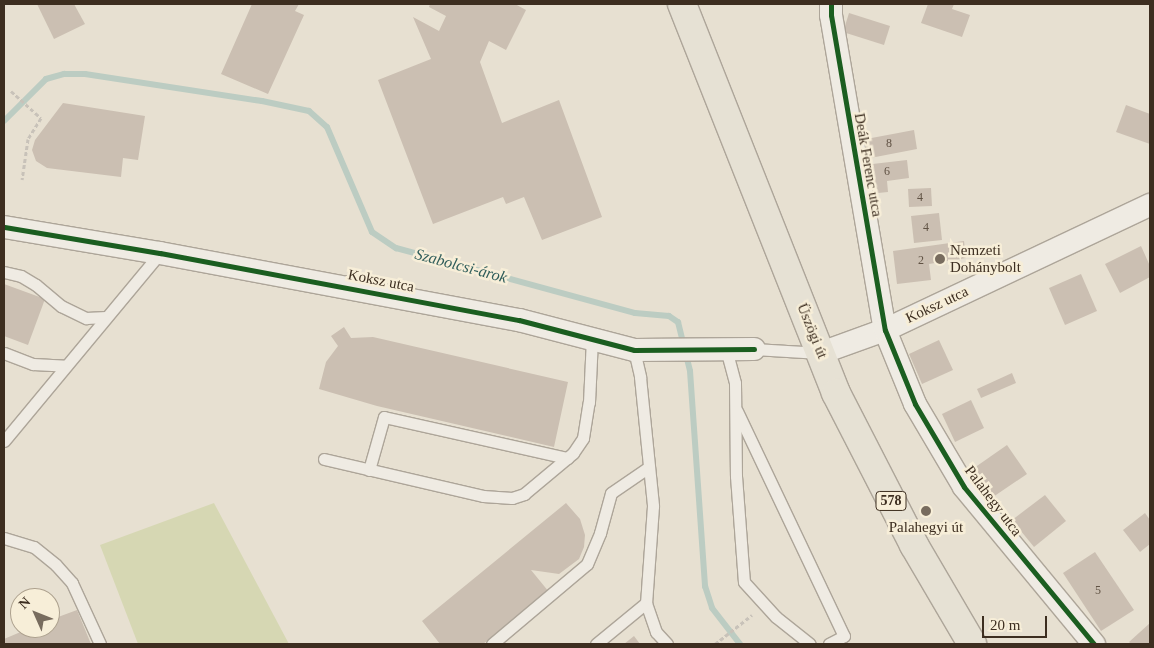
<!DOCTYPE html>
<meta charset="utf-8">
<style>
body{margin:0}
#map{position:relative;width:1154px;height:648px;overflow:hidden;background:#e7e0d1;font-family:"Times New Roman",serif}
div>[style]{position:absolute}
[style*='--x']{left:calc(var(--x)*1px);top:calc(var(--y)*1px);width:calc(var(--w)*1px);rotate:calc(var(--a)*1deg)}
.green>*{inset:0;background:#d6d7b3}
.stream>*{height:6px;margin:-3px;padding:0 3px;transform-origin:3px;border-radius:3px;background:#bcccc2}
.building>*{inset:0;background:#cbbfb2}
.path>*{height:3px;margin-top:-1.5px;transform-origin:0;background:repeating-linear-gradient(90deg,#c8c2b9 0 4px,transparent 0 6.5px)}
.roads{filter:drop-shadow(1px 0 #ada599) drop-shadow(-1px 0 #ada599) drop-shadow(0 1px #ada599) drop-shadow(0 -1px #ada599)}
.service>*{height:11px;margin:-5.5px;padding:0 5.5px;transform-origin:5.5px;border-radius:5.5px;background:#efebe3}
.minor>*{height:22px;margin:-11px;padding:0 11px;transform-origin:11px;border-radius:11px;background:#efebe3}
.primary>*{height:28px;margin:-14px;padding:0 14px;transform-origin:14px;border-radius:14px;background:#e6e1d4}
.cycleway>*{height:5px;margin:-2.5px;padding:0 2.5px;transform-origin:2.5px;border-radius:2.5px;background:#1b5e20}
.dots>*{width:14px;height:14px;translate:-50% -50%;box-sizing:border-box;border:2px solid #f7eed8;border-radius:50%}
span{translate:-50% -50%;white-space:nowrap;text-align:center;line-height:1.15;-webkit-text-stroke:5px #f7eed8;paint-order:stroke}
.number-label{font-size:12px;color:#605244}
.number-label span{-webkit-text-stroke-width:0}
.shield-label span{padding:1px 4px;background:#f7eed8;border:1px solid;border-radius:4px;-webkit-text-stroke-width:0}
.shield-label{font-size:14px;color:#3d2e20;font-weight:700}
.street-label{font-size:15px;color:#3d2e20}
.poi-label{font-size:15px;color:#3d2e20}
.left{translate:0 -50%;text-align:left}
.water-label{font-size:16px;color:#2f5d5a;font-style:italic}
.frame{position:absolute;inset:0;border:5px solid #3d2e20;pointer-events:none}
.north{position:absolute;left:10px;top:588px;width:50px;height:50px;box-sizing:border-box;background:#f7eed8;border:1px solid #ada18e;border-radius:50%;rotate:314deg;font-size:14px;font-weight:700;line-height:20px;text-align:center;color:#3d2e20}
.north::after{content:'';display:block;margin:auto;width:18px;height:22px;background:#786c5e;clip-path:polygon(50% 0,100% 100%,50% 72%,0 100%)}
.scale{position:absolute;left:982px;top:616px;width:65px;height:22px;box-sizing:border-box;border:2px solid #3d2e20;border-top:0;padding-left:6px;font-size:15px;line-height:18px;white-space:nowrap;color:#3d2e20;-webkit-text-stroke:4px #f7eed8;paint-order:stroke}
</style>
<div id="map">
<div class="green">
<div style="clip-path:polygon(214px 503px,289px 644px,138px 644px,100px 545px)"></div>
</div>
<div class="stream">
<div style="--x:4;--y:121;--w:59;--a:-45"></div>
<div style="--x:46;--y:79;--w:19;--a:-16"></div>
<div style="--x:64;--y:74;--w:21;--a:0"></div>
<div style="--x:85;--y:74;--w:179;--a:8.7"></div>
<div style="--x:262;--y:101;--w:48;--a:12"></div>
<div style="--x:309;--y:111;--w:24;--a:42"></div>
<div style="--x:327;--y:127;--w:114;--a:66.8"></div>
<div style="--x:372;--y:232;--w:29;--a:34"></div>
<div style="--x:396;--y:248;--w:248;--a:15.2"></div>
<div style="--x:635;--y:313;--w:34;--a:5"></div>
<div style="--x:669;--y:316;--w:11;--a:34"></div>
<div style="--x:678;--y:322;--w:50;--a:76.2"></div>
<div style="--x:690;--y:371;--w:216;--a:86"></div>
<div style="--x:705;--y:586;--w:23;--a:72"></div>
<div style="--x:712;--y:608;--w:46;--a:52.1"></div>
</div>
<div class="building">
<div style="clip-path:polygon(37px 4px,74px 4px,85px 24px,54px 39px)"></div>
<div style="clip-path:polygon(252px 4px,299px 4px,295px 11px,304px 15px,268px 94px,221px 74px)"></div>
<div style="clip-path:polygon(430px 4px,515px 4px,526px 10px,506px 50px,489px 41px,480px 62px,502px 123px,559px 100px,602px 217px,542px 240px,524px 197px,506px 204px,503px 197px,433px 224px,378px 80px,431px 59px,413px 17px,439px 31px,446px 16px,429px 7px)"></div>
<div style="clip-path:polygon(928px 4px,954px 4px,952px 9px,970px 15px,962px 37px,921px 23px)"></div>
<div style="clip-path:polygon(849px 13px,890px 26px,884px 45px,843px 32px)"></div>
<div style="clip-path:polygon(63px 103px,145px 116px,138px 160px,123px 158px,121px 177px,47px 168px,36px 161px,32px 150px,35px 140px)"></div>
<div style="clip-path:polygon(1126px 105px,1150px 114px,1150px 144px,1116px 132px)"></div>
<div style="clip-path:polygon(914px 130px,917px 149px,865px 159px,861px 140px)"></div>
<div style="clip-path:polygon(907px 160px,909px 178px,887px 181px,888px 192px,868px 194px,864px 165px)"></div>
<div style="clip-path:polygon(931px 188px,932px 206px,909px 207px,908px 189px)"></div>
<div style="clip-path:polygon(939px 213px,942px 240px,914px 243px,911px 216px)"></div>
<div style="clip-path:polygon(964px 241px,966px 258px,929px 264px,931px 280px,897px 284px,893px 251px)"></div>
<div style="clip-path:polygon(1141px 246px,1150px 266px,1150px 277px,1120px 293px,1105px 264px)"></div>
<div style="clip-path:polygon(1081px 274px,1097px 311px,1065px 325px,1049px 288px)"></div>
<div style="clip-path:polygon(4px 284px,45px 299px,28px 345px,4px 336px)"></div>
<div style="clip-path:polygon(344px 327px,351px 338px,373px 337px,568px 382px,554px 447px,377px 406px,319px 389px,326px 362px,338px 346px,331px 336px)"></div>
<div style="clip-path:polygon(939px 340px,953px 370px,922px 384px,909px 354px)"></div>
<div style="clip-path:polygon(1012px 373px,1016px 383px,981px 398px,977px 389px)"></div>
<div style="clip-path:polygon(971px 400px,984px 428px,955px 442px,942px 414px)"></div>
<div style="clip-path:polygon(1007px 445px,1027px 474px,993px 497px,974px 468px)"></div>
<div style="clip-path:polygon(1045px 495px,1066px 521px,1034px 547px,1012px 520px)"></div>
<div style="clip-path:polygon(566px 503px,580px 519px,585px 535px,584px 547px,579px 559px,559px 574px,531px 570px,549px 592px,483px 644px,440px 644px,422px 621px)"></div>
<div style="clip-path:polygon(1145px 513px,1150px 520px,1150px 544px,1140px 552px,1123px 530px)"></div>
<div style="clip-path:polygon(1095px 552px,1134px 610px,1101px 631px,1063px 573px)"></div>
<div style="clip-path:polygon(77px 610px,91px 644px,4px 644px,4px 639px,30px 628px,50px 628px,50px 620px)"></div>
<div style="clip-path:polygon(1150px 623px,1150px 644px,1131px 644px,1129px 642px)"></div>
<div style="clip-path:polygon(634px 636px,640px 644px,624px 644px)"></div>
</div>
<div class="path">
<div style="--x:11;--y:91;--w:40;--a:42"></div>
<div style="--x:41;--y:118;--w:25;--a:122"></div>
<div style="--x:28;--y:139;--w:41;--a:98.3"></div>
<div style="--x:715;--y:644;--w:47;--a:-38.1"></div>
</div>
<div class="roads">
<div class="service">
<div style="--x:4;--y:272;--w:17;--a:13"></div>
<div style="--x:21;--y:276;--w:17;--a:31"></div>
<div style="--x:36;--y:285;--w:33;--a:40"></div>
<div style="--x:61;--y:306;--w:28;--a:26"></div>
<div style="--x:86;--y:318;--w:20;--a:-3"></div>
<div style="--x:726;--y:349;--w:35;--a:75"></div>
<div style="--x:735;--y:383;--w:93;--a:89.4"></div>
<div style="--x:736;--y:476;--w:106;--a:85.7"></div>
<div style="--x:744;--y:582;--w:47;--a:47.6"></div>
<div style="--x:776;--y:617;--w:43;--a:38.5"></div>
<div style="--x:754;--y:349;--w:66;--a:3.5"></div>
<div style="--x:634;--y:350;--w:28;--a:77"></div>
<div style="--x:640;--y:377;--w:130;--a:84.2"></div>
<div style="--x:653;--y:506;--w:97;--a:94.1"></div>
<div style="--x:646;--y:603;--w:31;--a:71"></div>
<div style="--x:656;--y:632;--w:16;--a:47"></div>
<div style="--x:4;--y:353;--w:31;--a:21"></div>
<div style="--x:33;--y:364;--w:33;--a:3"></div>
<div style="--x:737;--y:411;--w:249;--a:64.6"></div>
<div style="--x:844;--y:636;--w:17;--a:152"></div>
<div style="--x:4;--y:441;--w:244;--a:-50.3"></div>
<div style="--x:324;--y:459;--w:163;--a:13.1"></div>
<div style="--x:483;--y:496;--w:29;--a:4"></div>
<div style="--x:512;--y:498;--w:13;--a:-18"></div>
<div style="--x:524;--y:494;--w:64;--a:-39.9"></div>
<div style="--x:573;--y:453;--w:18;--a:-56"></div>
<div style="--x:583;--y:438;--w:36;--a:-81"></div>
<div style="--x:589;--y:402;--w:63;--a:-87.3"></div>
<div style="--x:369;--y:470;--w:55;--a:-74.2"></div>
<div style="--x:384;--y:417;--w:188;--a:12.6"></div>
<div style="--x:4;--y:538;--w:31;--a:17"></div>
<div style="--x:34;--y:547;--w:28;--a:39"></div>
<div style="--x:56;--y:565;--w:24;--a:48"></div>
<div style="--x:72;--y:583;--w:67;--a:65.3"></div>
<div style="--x:492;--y:644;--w:124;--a:-40.1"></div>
<div style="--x:587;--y:564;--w:34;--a:-67"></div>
<div style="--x:600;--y:533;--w:41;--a:-74.6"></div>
<div style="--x:611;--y:493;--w:46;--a:-34.4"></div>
<div style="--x:596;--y:644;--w:65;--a:-39.4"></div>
</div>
<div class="minor">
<div style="--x:831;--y:4;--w:11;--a:90"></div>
<div style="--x:831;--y:15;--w:320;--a:80.3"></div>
<div style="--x:885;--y:330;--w:80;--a:67.9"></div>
<div style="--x:915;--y:404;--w:96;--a:59.4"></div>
<div style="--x:964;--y:487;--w:204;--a:50.4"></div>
<div style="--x:4;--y:227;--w:158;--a:9.5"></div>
<div style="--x:160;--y:253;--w:365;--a:10.6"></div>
<div style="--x:519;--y:320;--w:119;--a:14.6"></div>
<div style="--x:634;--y:350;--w:120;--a:-0.5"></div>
<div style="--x:821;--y:353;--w:68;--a:-19.8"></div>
<div style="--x:885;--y:330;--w:293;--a:-25.3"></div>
</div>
<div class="primary">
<div style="--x:682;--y:4;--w:418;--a:68.4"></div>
<div style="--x:836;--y:393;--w:171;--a:62.8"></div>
<div style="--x:914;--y:545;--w:115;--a:59.6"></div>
</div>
</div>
<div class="cycleway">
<div style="--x:831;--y:4;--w:11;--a:90"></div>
<div style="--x:831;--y:15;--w:320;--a:80.3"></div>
<div style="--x:885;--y:330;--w:80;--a:67.9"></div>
<div style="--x:915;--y:404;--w:96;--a:59.4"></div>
<div style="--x:964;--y:487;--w:204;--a:50.4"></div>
<div style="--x:4;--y:227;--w:158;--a:9.5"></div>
<div style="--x:160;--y:253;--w:365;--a:10.6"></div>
<div style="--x:519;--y:320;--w:119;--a:14.6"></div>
<div style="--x:634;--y:350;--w:120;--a:-0.5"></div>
</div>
<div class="dots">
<div style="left:940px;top:259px;background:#786c5e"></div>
<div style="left:926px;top:511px;background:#786c5e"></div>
</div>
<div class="number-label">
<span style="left:889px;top:144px">8</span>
<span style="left:887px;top:172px">6</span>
<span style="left:920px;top:198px">4</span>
<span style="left:926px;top:228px">4</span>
<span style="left:921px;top:261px">2</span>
<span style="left:1098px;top:591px">5</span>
</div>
<div class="shield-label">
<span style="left:891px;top:501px">578</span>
</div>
<div class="street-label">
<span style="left:868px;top:165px;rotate:80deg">Deák Ferenc utca</span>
<span style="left:381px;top:281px;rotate:11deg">Koksz utca</span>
<span style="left:937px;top:305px;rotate:-25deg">Koksz utca</span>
<span style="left:812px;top:331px;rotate:68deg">Üszögi út</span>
<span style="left:993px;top:501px;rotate:53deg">Palahegy utca</span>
</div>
<div class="poi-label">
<span class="left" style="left:950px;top:259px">Nemzeti<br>Dohánybolt</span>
<span style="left:926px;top:528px">Palahegyi út</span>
</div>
<div class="water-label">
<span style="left:461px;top:266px;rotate:15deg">Szabolcsi-árok</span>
</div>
<div class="frame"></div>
<div class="north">N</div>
<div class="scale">20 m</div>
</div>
